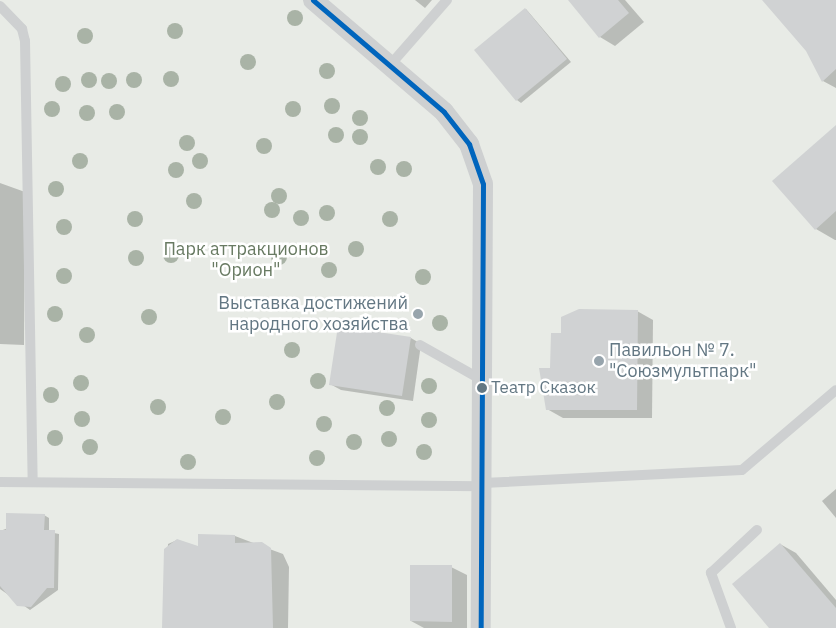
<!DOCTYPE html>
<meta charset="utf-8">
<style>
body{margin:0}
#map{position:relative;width:836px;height:628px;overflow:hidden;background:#f8f8f8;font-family:"IBM Plex Sans",sans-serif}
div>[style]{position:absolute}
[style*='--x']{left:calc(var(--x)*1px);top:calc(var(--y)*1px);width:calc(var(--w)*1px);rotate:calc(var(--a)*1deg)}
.green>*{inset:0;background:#e8ebe6}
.shadow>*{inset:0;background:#0003}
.building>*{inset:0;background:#d0d2d3}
.service>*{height:10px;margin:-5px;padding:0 5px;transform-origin:5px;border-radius:5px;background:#ced0d1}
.minor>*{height:20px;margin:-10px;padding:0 10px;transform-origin:10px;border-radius:10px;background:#ced0d1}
.bus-1>*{height:5px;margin:-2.5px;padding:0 2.5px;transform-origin:2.5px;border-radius:2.5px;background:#0065bd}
.trees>*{width:16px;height:16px;margin:-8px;border-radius:50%;background:#a9b3a6}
.dots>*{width:14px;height:14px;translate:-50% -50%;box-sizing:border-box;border:2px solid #fff;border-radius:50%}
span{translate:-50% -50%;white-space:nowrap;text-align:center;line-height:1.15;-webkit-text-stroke:5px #fff;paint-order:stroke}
.bus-label{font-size:17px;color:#637783}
.left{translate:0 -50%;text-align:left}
.park-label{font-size:18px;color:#687a62}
.poi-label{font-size:18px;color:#637783}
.right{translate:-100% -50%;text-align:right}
</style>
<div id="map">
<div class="green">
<div style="clip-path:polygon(0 0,836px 0,836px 628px,0 628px)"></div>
</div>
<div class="shadow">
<div style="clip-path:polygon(415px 0,432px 0,425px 8px)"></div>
<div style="clip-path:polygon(570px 0,625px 0,644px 22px,615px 46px,600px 37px)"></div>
<div style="clip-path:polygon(764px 0,836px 0,836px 88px,823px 81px,807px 50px)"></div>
<div style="clip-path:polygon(526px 9px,571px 62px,521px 103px,517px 100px)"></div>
<div style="clip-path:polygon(836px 127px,836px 240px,835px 240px,816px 229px)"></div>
<div style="clip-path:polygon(0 183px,25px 192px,24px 345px,0 344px)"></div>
<div style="clip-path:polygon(637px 311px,653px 320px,652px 418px,563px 418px,547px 409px,552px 370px)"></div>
<div style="clip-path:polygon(411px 338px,421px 344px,413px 401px,341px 390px,330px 384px)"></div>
<div style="clip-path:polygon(836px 489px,836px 518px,822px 501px)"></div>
<div style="clip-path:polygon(44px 515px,49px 518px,49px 532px,59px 534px,58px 590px,30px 610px,0 589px,0 531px)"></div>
<div style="clip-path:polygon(235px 536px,283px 554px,289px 567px,288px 628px,163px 628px,168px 544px,177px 540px,199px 548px)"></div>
<div style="clip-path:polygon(780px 544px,796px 553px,836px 600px,836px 628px,771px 628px)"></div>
<div style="clip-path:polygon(451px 567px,467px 575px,467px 628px,424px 628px,411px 621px)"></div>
</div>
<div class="building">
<div style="clip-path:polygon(568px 0,618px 0,629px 13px,599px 38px)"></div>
<div style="clip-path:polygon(762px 0,836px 0,836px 69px,822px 82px,806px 51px)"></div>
<div style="clip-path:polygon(525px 8px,567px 59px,516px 101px,474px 50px)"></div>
<div style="clip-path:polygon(836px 125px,836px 211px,815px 230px,772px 181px)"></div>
<div style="clip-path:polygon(579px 309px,638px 310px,637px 410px,546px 410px,539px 368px,550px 368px,551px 333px,561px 333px,561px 317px)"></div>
<div style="clip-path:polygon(338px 326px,411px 337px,402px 396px,329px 385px)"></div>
<div style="clip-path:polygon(6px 513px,45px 514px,44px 530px,55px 530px,54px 588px,47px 588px,31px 607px,17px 606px,0 586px,0 530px,6px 530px)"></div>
<div style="clip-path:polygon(198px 534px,235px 535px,235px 543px,262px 542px,271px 548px,273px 628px,162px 628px,164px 549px,177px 539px,198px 546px)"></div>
<div style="clip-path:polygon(780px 543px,836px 608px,836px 628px,769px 628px,732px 584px)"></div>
<div style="clip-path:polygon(410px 565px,452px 565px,452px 622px,410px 621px)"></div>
</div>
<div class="service">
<div style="--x:0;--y:6;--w:32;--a:46"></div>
<div style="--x:22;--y:29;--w:12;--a:76"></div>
<div style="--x:25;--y:41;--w:441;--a:89"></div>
<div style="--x:391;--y:64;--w:85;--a:-48.8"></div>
<div style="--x:420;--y:345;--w:73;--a:29.4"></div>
<div style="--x:0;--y:482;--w:483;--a:0.5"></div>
<div style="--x:483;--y:483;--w:259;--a:-2.9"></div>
<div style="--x:742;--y:470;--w:123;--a:-40.4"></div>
<div style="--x:731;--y:628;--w:59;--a:-110"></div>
<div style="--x:711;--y:573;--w:63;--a:-43.1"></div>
</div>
<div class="minor">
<div style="--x:313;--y:0;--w:172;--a:40.5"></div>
<div style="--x:444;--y:112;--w:41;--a:52"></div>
<div style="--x:469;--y:144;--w:42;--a:70.7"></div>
<div style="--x:483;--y:184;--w:444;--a:90.3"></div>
</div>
<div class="bus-1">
<div style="--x:313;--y:0;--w:172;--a:40.5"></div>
<div style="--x:444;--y:112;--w:41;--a:52"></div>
<div style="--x:469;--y:144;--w:42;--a:70.7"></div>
<div style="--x:483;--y:184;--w:444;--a:90.3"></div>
</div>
<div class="trees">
<div style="left:295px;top:18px"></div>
<div style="left:175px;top:31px"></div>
<div style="left:85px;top:36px"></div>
<div style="left:248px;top:62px"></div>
<div style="left:327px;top:71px"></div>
<div style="left:171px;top:79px"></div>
<div style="left:89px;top:80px"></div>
<div style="left:134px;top:80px"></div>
<div style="left:109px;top:81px"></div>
<div style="left:63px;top:84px"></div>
<div style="left:332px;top:106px"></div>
<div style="left:52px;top:109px"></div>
<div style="left:293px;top:109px"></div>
<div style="left:117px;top:112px"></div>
<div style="left:87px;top:113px"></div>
<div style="left:360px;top:118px"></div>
<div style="left:336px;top:135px"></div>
<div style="left:360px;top:137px"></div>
<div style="left:187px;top:143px"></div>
<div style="left:264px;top:146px"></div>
<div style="left:80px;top:161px"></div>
<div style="left:200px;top:161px"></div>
<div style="left:378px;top:167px"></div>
<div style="left:404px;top:169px"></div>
<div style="left:176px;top:170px"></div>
<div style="left:56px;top:189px"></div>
<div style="left:279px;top:196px"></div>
<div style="left:194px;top:201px"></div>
<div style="left:272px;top:210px"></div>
<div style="left:327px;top:213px"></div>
<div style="left:301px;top:218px"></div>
<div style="left:135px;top:219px"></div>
<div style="left:390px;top:219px"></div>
<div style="left:64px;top:227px"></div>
<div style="left:356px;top:249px"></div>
<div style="left:171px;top:255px"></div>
<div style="left:279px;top:257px"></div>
<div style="left:136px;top:258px"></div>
<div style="left:329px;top:270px"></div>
<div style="left:64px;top:276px"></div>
<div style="left:423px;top:277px"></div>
<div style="left:55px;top:314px"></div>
<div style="left:149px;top:317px"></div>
<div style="left:440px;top:323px"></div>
<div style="left:87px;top:335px"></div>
<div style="left:292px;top:350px"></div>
<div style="left:318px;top:381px"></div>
<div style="left:81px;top:383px"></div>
<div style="left:429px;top:386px"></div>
<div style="left:51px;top:395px"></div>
<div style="left:277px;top:402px"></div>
<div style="left:158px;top:407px"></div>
<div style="left:387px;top:408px"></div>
<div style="left:223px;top:417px"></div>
<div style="left:82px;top:419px"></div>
<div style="left:429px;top:420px"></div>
<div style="left:324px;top:424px"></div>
<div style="left:55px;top:438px"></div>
<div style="left:389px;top:439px"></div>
<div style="left:354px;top:442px"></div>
<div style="left:90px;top:447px"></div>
<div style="left:424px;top:452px"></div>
<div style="left:317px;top:458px"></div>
<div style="left:188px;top:462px"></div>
</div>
<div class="dots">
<div style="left:418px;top:314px;background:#97a4ac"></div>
<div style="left:599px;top:361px;background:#97a4ac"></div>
<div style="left:482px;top:388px;background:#637783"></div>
</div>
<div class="bus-label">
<span class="left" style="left:491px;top:388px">Театр Сказок</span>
</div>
<div class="park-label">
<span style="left:246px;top:260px">Парк аттракционов<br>"Орион"</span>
</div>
<div class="poi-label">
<span class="right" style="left:408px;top:314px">Выставка достижений<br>народного хозяйства</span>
<span class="left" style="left:609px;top:361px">Павильон № 7.<br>"Союзмультпарк"</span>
</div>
</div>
